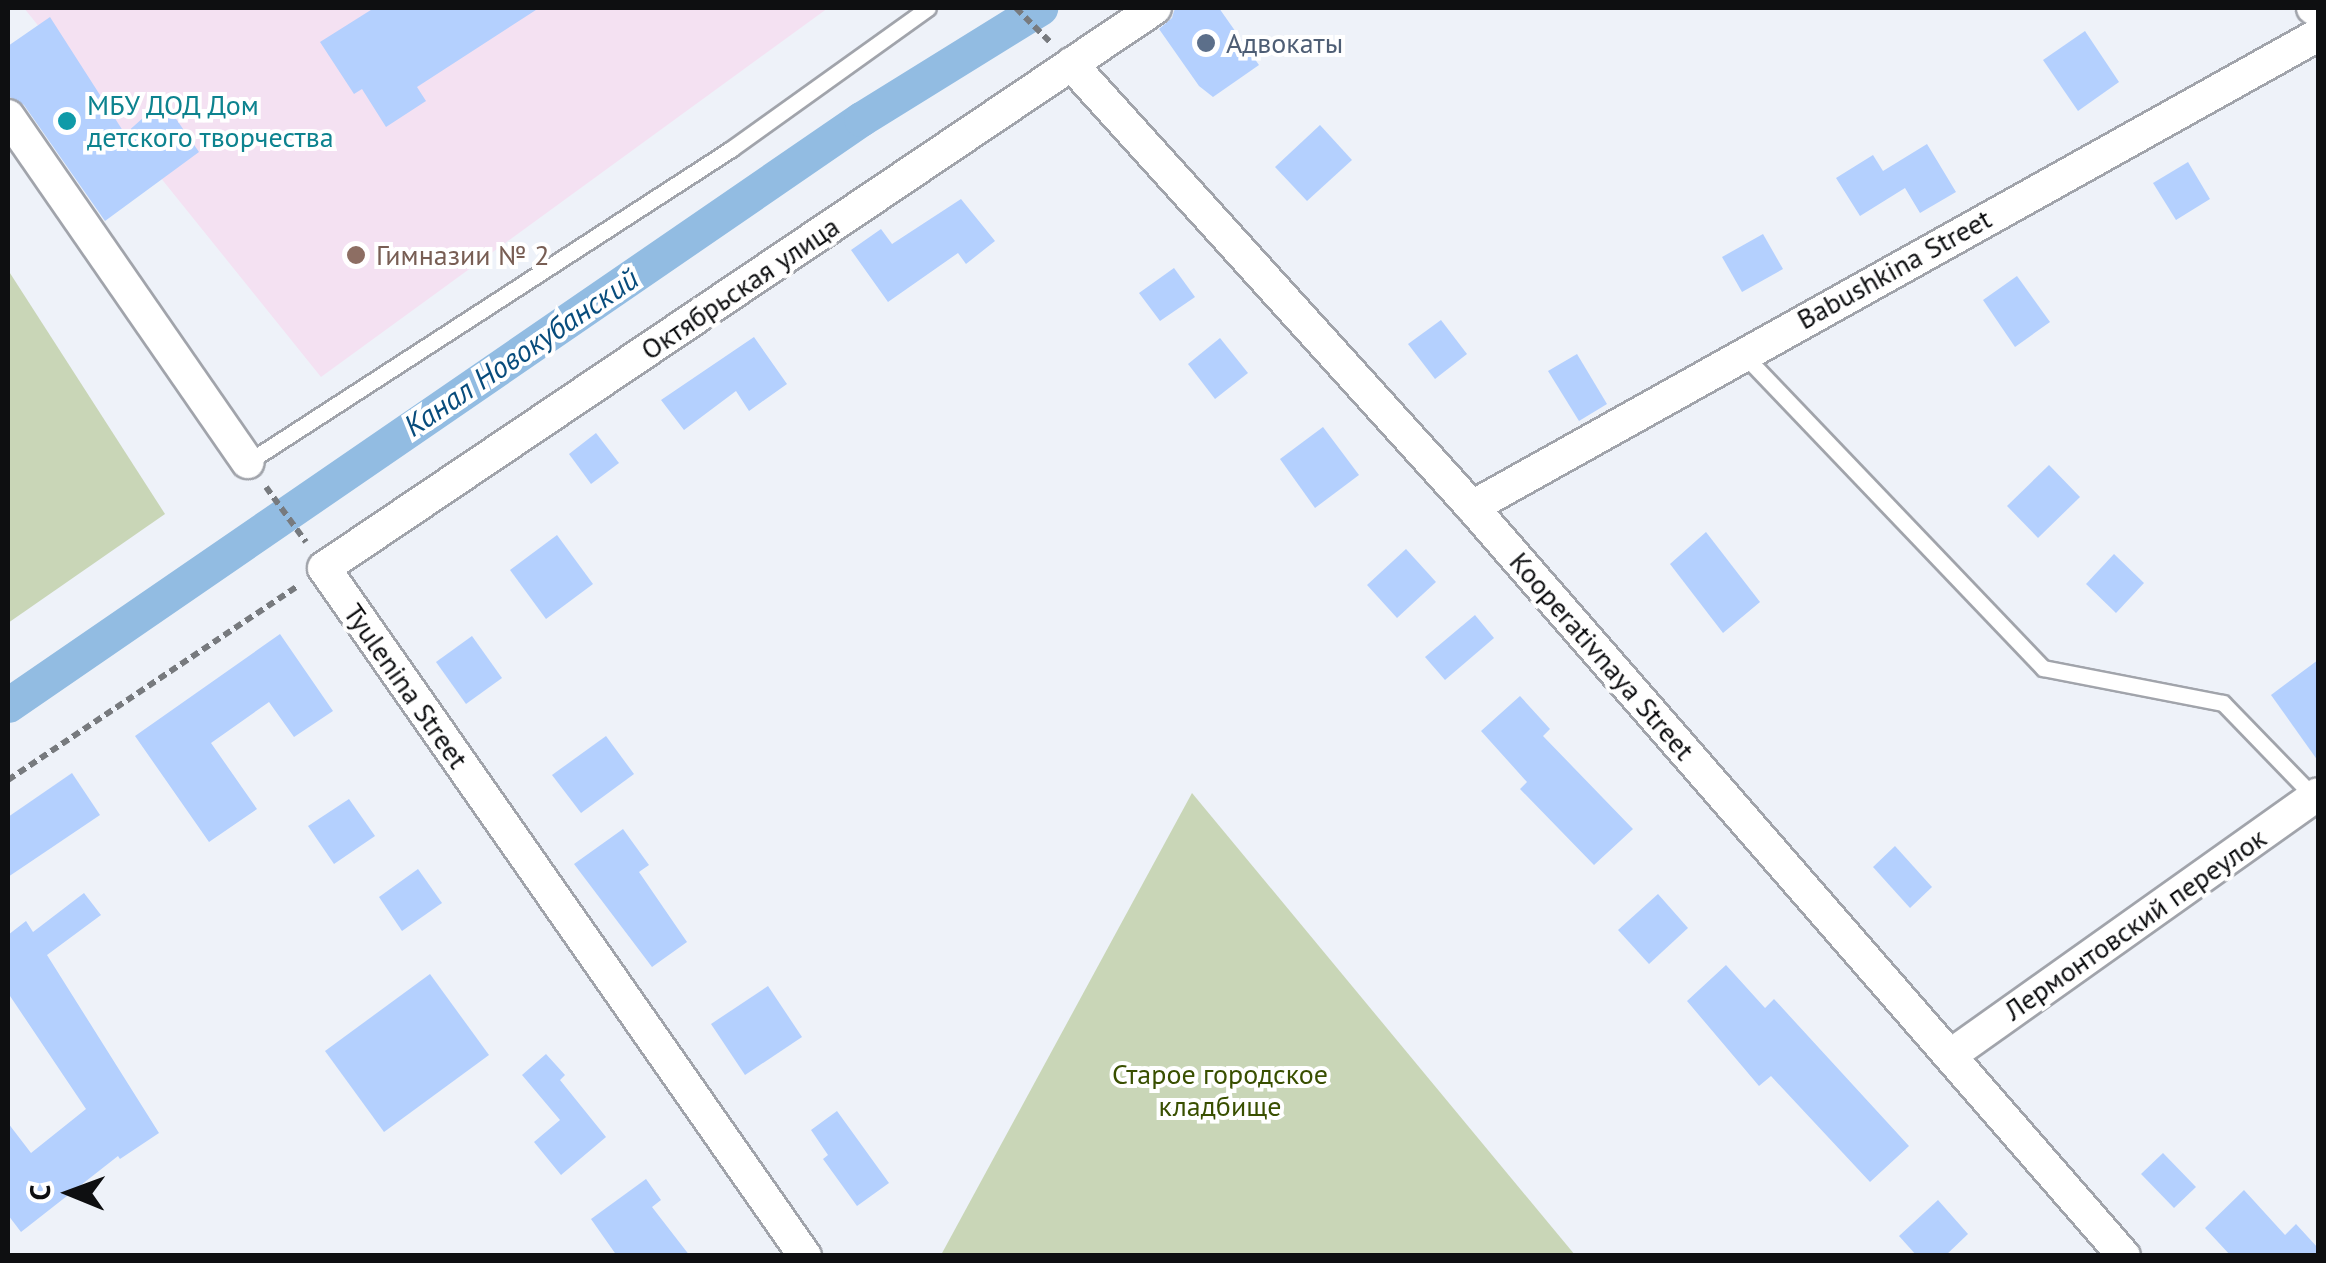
<!DOCTYPE html>
<meta charset="utf-8">
<style>
body{margin:0}
#map{position:relative;width:2326px;height:1263px;overflow:hidden;background:#eef2f9;font-family:"PT Sans",sans-serif}
div>[style]{position:absolute}
[style*='--x']{left:calc(var(--x)*1px);top:calc(var(--y)*1px);width:calc(var(--w)*1px);rotate:calc(var(--a)*1deg)}
.education>*{inset:0;background:#f4e1f2}
.green>*{inset:0;background:#c9d6b7}
.canal>*{height:35px;margin:-17.5px;padding:0 17.5px;transform-origin:17.5px;border-radius:17.5px;background:#92bce2}
.building>*{inset:0;background:#b4d0fe}
.path>*{height:6px;margin-top:-3px;transform-origin:0;background:repeating-linear-gradient(90deg,#777a7e 0 8px,transparent 0 13px)}
.roads{filter:drop-shadow(2px 0 #a1a4ab) drop-shadow(-2px 0 #a1a4ab) drop-shadow(0 2px #a1a4ab) drop-shadow(0 -2px #a1a4ab)}
.lane>*{height:15px;margin:-7.5px;padding:0 7.5px;transform-origin:7.5px;border-radius:7.5px;background:#fff}
.street>*{height:32px;margin:-16px;padding:0 16px;transform-origin:16px;border-radius:16px;background:#fff}
.dots>*{width:28px;height:28px;translate:-50% -50%;box-sizing:border-box;border:5px solid #fff;border-radius:50%}
span{translate:-50% -50%;white-space:nowrap;text-align:center;line-height:1.15;-webkit-text-stroke:8px #fff;paint-order:stroke}
.service-label{font-size:28px;color:#4e5e75}
.left{translate:0 -50%;text-align:left}
.culture-label{font-size:28px;color:#0d838f}
.education-label{font-size:28px;color:#785e54}
.street-label{font-size:28px;color:#0e0f11}
.park-label{font-size:28px;color:#394f00}
.water-label{font-size:30px;color:#084c7c;font-style:italic}
.frame{position:absolute;inset:0;border:10px solid #0e0f11;pointer-events:none}
.north{position:absolute;left:20px;top:1143px;width:100px;height:100px;-webkit-text-stroke:8px #fff;paint-order:stroke;rotate:271deg;font-size:28px;font-weight:700;line-height:40px;text-align:center;color:#0e0f11}
.north::after{content:'';display:block;margin:auto;width:35px;height:45px;background:#0e0f11;clip-path:polygon(50% 0,100% 100%,50% 72%,0 100%)}
</style>
<div id="map">
<div class="education">
<div style="clip-path:polygon(24px 8px,828px 8px,321px 377px)"></div>
</div>
<div class="green">
<div style="clip-path:polygon(8px 270px,165px 514px,8px 623px)"></div>
<div style="clip-path:polygon(1192px 793px,1575px 1255px,941px 1255px)"></div>
</div>
<div class="canal">
<div style="--x:8;--y:705;--w:1035;--a:-34.49"></div>
<div style="--x:861;--y:119;--w:211;--a:-31.8"></div>
</div>
<div class="building">
<div style="clip-path:polygon(374px 8px,539px 8px,417px 87px,426px 101px,386px 127px,362px 89px,354px 94px,320px 42px)"></div>
<div style="clip-path:polygon(1175px 8px,1219px 8px,1259px 65px,1213px 97px,1199px 86px,1159px 29px,1172px 18px)"></div>
<div style="clip-path:polygon(50px 17px,125px 134px,163px 100px,199px 152px,105px 221px,24px 105px,8px 96px,8px 46px)"></div>
<div style="clip-path:polygon(2085px 31px,2119px 82px,2078px 111px,2043px 60px)"></div>
<div style="clip-path:polygon(1320px 125px,1352px 160px,1307px 201px,1275px 167px)"></div>
<div style="clip-path:polygon(1927px 144px,1956px 192px,1920px 213px,1905px 188px,1860px 216px,1836px 178px,1873px 155px,1883px 171px)"></div>
<div style="clip-path:polygon(2188px 162px,2210px 199px,2176px 220px,2153px 183px)"></div>
<div style="clip-path:polygon(961px 199px,995px 241px,966px 264px,958px 253px,888px 302px,851px 250px,881px 229px,892px 244px)"></div>
<div style="clip-path:polygon(1763px 234px,1783px 269px,1742px 292px,1722px 257px)"></div>
<div style="clip-path:polygon(1174px 268px,1195px 297px,1160px 321px,1139px 293px)"></div>
<div style="clip-path:polygon(2017px 276px,2050px 322px,2015px 347px,1983px 300px)"></div>
<div style="clip-path:polygon(1441px 320px,1467px 354px,1435px 379px,1408px 344px)"></div>
<div style="clip-path:polygon(754px 337px,787px 384px,749px 411px,736px 391px,684px 430px,661px 400px)"></div>
<div style="clip-path:polygon(1220px 338px,1248px 373px,1215px 399px,1188px 364px)"></div>
<div style="clip-path:polygon(1577px 354px,1607px 404px,1579px 421px,1548px 371px)"></div>
<div style="clip-path:polygon(1323px 427px,1359px 475px,1315px 508px,1280px 459px)"></div>
<div style="clip-path:polygon(596px 433px,619px 463px,591px 484px,569px 454px)"></div>
<div style="clip-path:polygon(2049px 465px,2080px 497px,2038px 538px,2007px 506px)"></div>
<div style="clip-path:polygon(1706px 532px,1760px 602px,1723px 633px,1670px 564px)"></div>
<div style="clip-path:polygon(557px 535px,593px 584px,546px 619px,510px 570px)"></div>
<div style="clip-path:polygon(1406px 549px,1436px 582px,1397px 618px,1367px 585px)"></div>
<div style="clip-path:polygon(2114px 554px,2144px 583px,2116px 613px,2086px 584px)"></div>
<div style="clip-path:polygon(1475px 615px,1494px 638px,1445px 680px,1425px 657px)"></div>
<div style="clip-path:polygon(280px 634px,333px 711px,294px 737px,269px 702px,211px 743px,257px 809px,209px 842px,135px 736px)"></div>
<div style="clip-path:polygon(472px 636px,502px 678px,466px 704px,436px 662px)"></div>
<div style="clip-path:polygon(2318px 660px,2318px 761px,2271px 695px)"></div>
<div style="clip-path:polygon(1520px 696px,1550px 729px,1543px 736px,1633px 829px,1594px 865px,1520px 789px,1527px 782px,1481px 731px)"></div>
<div style="clip-path:polygon(606px 736px,634px 774px,581px 813px,552px 775px)"></div>
<div style="clip-path:polygon(72px 773px,100px 815px,8px 877px,8px 817px)"></div>
<div style="clip-path:polygon(349px 799px,375px 836px,334px 864px,308px 826px)"></div>
<div style="clip-path:polygon(623px 829px,649px 865px,639px 872px,687px 942px,652px 967px,574px 864px)"></div>
<div style="clip-path:polygon(1895px 846px,1932px 887px,1910px 908px,1873px 867px)"></div>
<div style="clip-path:polygon(418px 869px,442px 903px,402px 931px,379px 897px)"></div>
<div style="clip-path:polygon(84px 893px,101px 915px,47px 955px,159px 1133px,120px 1159px,118px 1156px,21px 1232px,8px 1215px,8px 1123px,31px 1153px,86px 1109px,8px 993px,8px 935px,26px 921px,33px 932px)"></div>
<div style="clip-path:polygon(1658px 894px,1688px 928px,1649px 964px,1618px 930px)"></div>
<div style="clip-path:polygon(1726px 965px,1765px 1008px,1774px 999px,1909px 1146px,1870px 1182px,1771px 1076px,1759px 1086px,1687px 1001px)"></div>
<div style="clip-path:polygon(430px 974px,489px 1055px,384px 1132px,325px 1051px)"></div>
<div style="clip-path:polygon(768px 986px,802px 1037px,745px 1075px,711px 1024px)"></div>
<div style="clip-path:polygon(546px 1054px,565px 1075px,560px 1080px,606px 1137px,561px 1175px,534px 1142px,560px 1120px,522px 1075px)"></div>
<div style="clip-path:polygon(837px 1111px,889px 1183px,857px 1206px,823px 1159px,828px 1155px,811px 1130px)"></div>
<div style="clip-path:polygon(2163px 1153px,2196px 1187px,2174px 1208px,2141px 1174px)"></div>
<div style="clip-path:polygon(646px 1179px,661px 1200px,652px 1207px,690px 1256px,617px 1256px,591px 1219px)"></div>
<div style="clip-path:polygon(2244px 1190px,2285px 1235px,2296px 1224px,2318px 1248px,2318px 1256px,2231px 1256px,2205px 1228px)"></div>
<div style="clip-path:polygon(1938px 1200px,1968px 1234px,1945px 1256px,1917px 1256px,1899px 1236px)"></div>
</div>
<div class="path">
<div style="--x:1016;--y:8;--w:48;--a:45"></div>
<div style="--x:266;--y:487;--w:68;--a:54"></div>
<div style="--x:8;--y:780;--w:350;--a:-33.8"></div>
</div>
<div class="roads">
<div class="lane">
<div style="--x:1742;--y:353;--w:436;--a:46.3"></div>
<div style="--x:2043;--y:668;--w:183;--a:11"></div>
<div style="--x:2223;--y:703;--w:131;--a:45.9"></div>
<div style="--x:248;--y:462;--w:576;--a:-32.94"></div>
<div style="--x:731;--y:149;--w:242;--a:-35.6"></div>
</div>
<div class="street">
<div style="--x:2313;--y:8;--w:5;--a:11"></div>
<div style="--x:1071;--y:64;--w:598;--a:47.85"></div>
<div style="--x:1472;--y:507;--w:993;--a:48.96"></div>
<div style="--x:8;--y:116;--w:421;--a:55.3"></div>
<div style="--x:1472;--y:507;--w:969;--a:-29.16"></div>
<div style="--x:1951;--y:1055;--w:450;--a:-35.4"></div>
<div style="--x:805;--y:1256;--w:839;--a:-124.96"></div>
<div style="--x:324;--y:568;--w:1002;--a:-33.98"></div>
</div>
</div>
<div class="dots">
<div style="left:1206px;top:43px;background:#5c6f8a"></div>
<div style="left:67px;top:121px;background:#0f9aa8"></div>
<div style="left:356px;top:255px;background:#8d6e63"></div>
</div>
<div class="service-label">
<span class="left" style="left:1226px;top:43px">Адвокаты</span>
</div>
<div class="culture-label">
<span class="left" style="left:87px;top:121px">МБУ ДОД Дом<br>детского творчества</span>
</div>
<div class="education-label">
<span class="left" style="left:376px;top:255px">Гимназии № 2</span>
</div>
<div class="street-label">
<span style="left:1894px;top:269px;rotate:-29deg">Babushkina Street</span>
<span style="left:740px;top:288px;rotate:-34deg">Октябрьская улица</span>
<span style="left:1602px;top:656px;rotate:49deg">Kooperativnaya Street</span>
<span style="left:406px;top:686px;rotate:55deg">Tyulenina Street</span>
<span style="left:2135px;top:924px;rotate:-35deg">Лермонтовский переулок</span>
</div>
<div class="park-label">
<span style="left:1220px;top:1090px">Старое городское<br>кладбище</span>
</div>
<div class="water-label">
<span style="left:521px;top:352px;rotate:-34deg">Канал Новокубанский</span>
</div>
<div class="frame"></div>
<div class="north">С</div>
</div>
